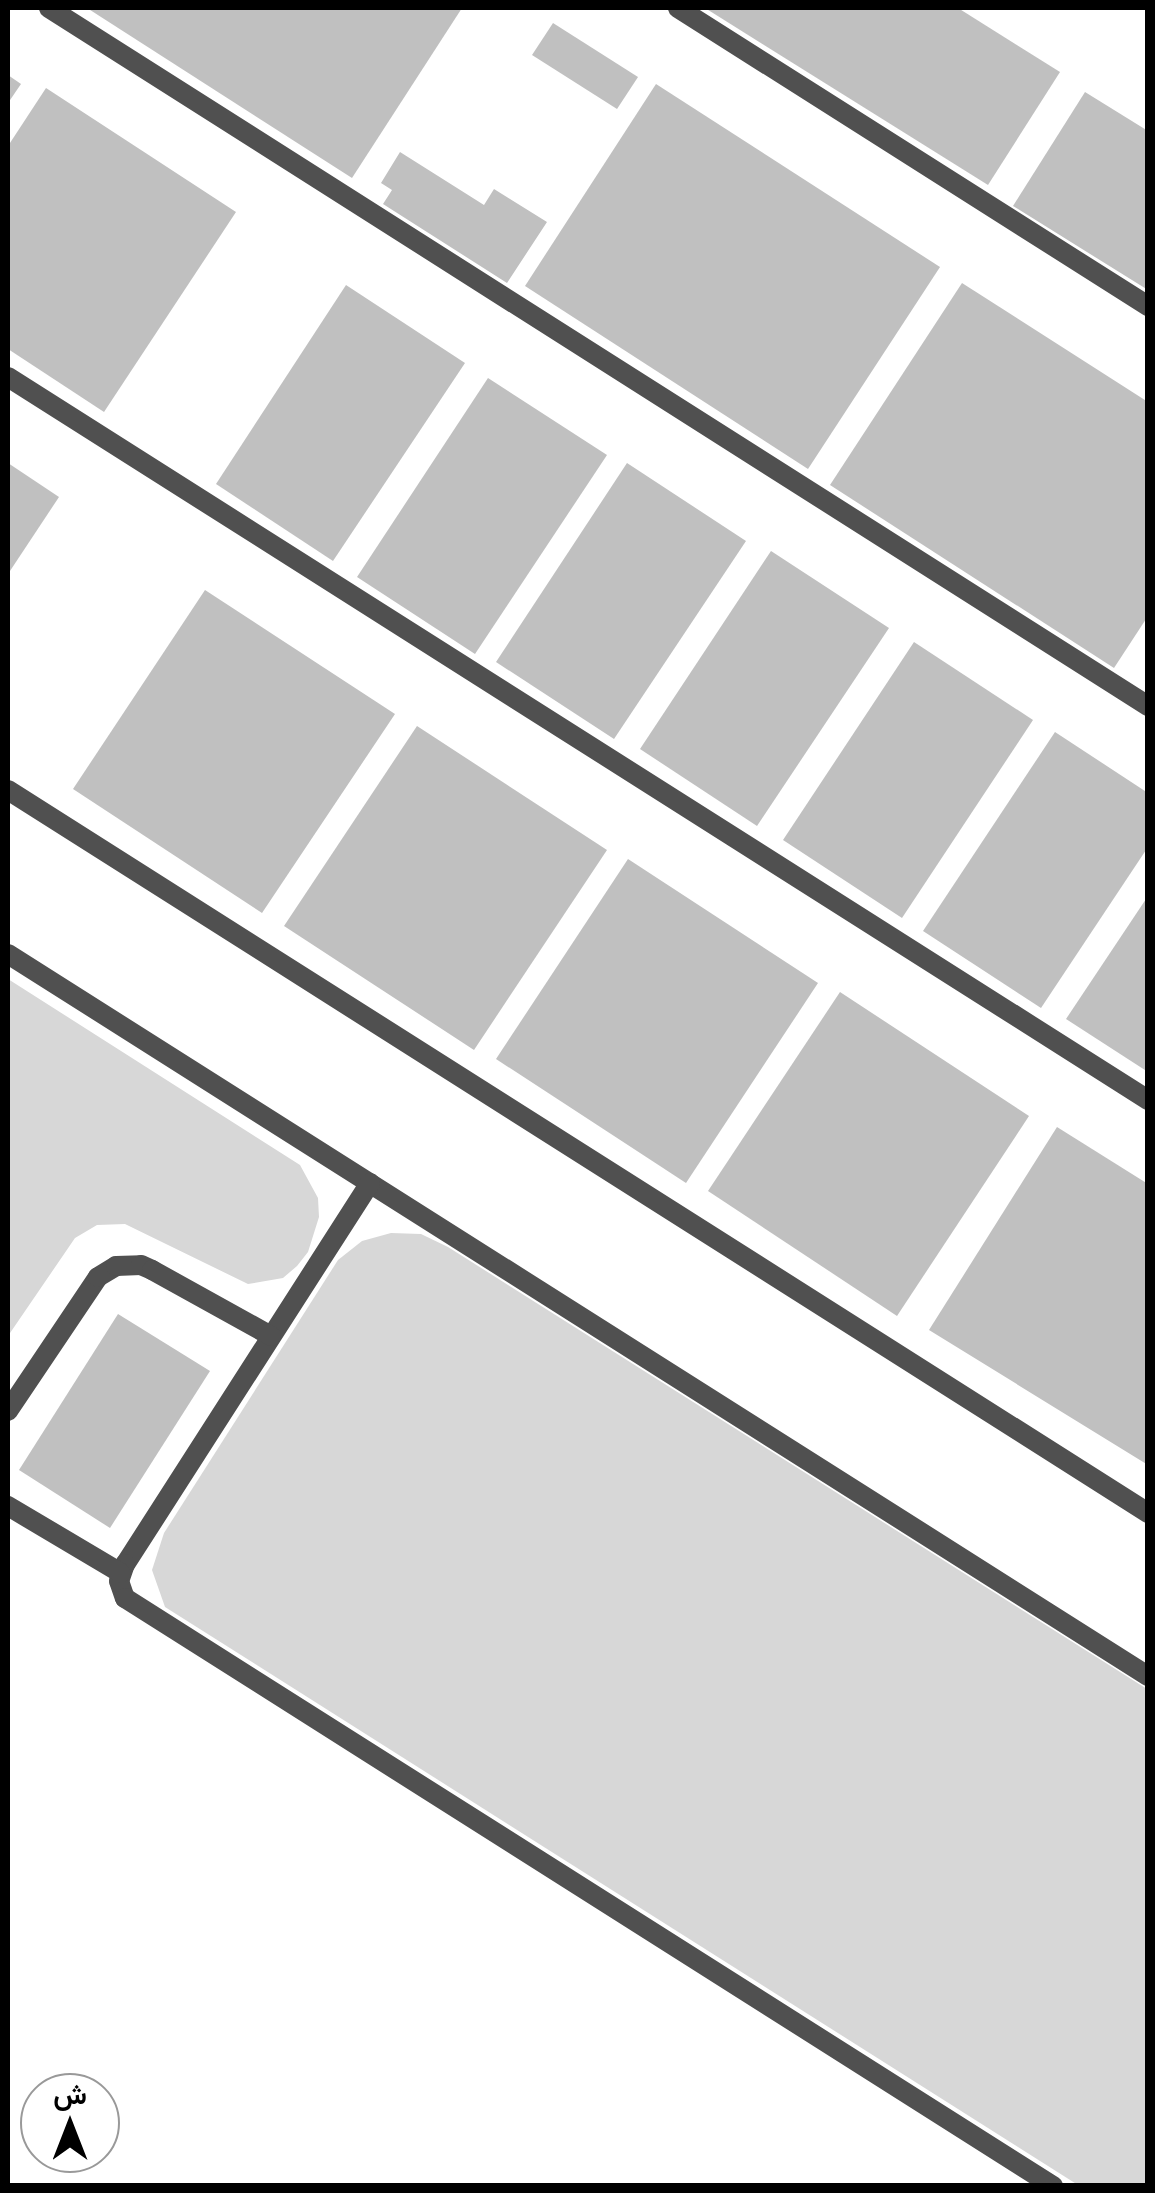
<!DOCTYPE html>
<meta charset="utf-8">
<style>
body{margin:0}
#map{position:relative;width:1155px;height:2193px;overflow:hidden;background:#fff;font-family:"Fira Sans",Vazirmatn,sans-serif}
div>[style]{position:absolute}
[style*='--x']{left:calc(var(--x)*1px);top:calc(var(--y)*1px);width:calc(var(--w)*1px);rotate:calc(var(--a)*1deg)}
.green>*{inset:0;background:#d7d7d7}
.building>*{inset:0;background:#c0c0c0}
.service>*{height:20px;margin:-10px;padding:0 10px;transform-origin:10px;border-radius:10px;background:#505050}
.minor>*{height:20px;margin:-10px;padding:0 10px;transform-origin:10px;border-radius:10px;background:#505050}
span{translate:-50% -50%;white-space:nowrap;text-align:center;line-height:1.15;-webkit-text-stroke:8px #fff;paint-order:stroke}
.frame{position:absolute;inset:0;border:10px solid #000;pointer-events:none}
.north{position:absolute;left:20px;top:2073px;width:100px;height:100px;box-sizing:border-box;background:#fff;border:2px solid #999;border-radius:50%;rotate:0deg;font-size:28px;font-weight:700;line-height:40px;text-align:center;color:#000}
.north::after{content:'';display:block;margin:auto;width:35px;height:45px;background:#000;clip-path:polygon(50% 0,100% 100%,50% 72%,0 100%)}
</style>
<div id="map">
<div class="green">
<div style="clip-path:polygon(8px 979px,300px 1165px,318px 1198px,319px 1217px,308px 1252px,297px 1266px,283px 1278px,248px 1284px,125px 1224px,97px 1225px,75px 1238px,8px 1336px)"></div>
<div style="clip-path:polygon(391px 1233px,421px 1234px,448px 1247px,1147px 1689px,1147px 2185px,1078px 2185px,165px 1607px,152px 1570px,164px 1533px,338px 1260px,362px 1241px)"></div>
</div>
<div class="building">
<div style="clip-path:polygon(87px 8px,462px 8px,352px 178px)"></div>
<div style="clip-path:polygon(705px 8px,958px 8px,1060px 72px,988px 185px)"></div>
<div style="clip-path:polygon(553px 23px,638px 77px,617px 109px,532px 55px)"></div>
<div style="clip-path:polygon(8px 75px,21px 84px,8px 103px)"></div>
<div style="clip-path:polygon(656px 84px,940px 267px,808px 469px,525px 286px)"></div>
<div style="clip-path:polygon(46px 88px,236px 212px,104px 412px,8px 349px,8px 146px)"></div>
<div style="clip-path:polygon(1085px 92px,1148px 131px,1148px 290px,1013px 206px)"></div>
<div style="clip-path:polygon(400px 152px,484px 205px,494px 189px,547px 222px,507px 283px,383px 204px,392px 190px,381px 183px)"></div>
<div style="clip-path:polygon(962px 283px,1148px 402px,1148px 616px,1114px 668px,830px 485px)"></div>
<div style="clip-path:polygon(346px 285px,465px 363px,333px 561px,216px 484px)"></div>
<div style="clip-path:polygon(488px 378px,607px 455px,475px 654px,357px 577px)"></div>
<div style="clip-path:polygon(8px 463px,59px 497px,8px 574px)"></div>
<div style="clip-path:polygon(627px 463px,746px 541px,614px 739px,496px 662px)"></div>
<div style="clip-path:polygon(771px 551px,889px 628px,757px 826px,640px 749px)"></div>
<div style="clip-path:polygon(205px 590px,395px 714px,262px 913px,73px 789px)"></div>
<div style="clip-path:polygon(914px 642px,1033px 720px,902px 918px,783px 840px)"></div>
<div style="clip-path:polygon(417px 726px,607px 850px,474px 1050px,284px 926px)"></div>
<div style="clip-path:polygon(1055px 732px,1148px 793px,1148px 847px,1041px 1008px,923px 931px)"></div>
<div style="clip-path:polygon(628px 859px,818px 983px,686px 1183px,496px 1059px)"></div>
<div style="clip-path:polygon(1148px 896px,1148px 1072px,1066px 1019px)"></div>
<div style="clip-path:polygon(840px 992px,1029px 1116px,897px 1316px,708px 1191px)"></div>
<div style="clip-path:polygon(1057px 1127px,1148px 1184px,1148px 1465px,929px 1330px)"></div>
<div style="clip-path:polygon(118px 1314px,210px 1371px,110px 1528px,19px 1470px)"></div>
</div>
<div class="service">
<div style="--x:49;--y:8;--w:1302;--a:32.42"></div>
<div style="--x:678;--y:8;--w:557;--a:32.38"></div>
<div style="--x:8;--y:377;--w:1350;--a:32.38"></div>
<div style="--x:8;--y:954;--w:1349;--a:32.35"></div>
<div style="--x:370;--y:1183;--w:453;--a:122.7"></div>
<div style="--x:125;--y:1564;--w:18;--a:109"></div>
<div style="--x:119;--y:1581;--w:18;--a:71"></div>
<div style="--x:125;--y:1598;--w:1099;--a:32.36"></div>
<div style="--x:8;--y:1411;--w:161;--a:-56.1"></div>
<div style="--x:98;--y:1277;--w:21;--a:-31"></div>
<div style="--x:116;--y:1266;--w:25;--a:-2"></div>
<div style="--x:141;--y:1265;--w:12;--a:24"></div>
<div style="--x:152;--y:1270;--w:136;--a:29"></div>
<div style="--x:8;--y:1506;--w:131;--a:30.7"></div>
</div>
<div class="minor">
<div style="--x:8;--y:790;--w:1350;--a:32.38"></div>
</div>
<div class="frame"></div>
<div class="north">ش</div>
</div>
